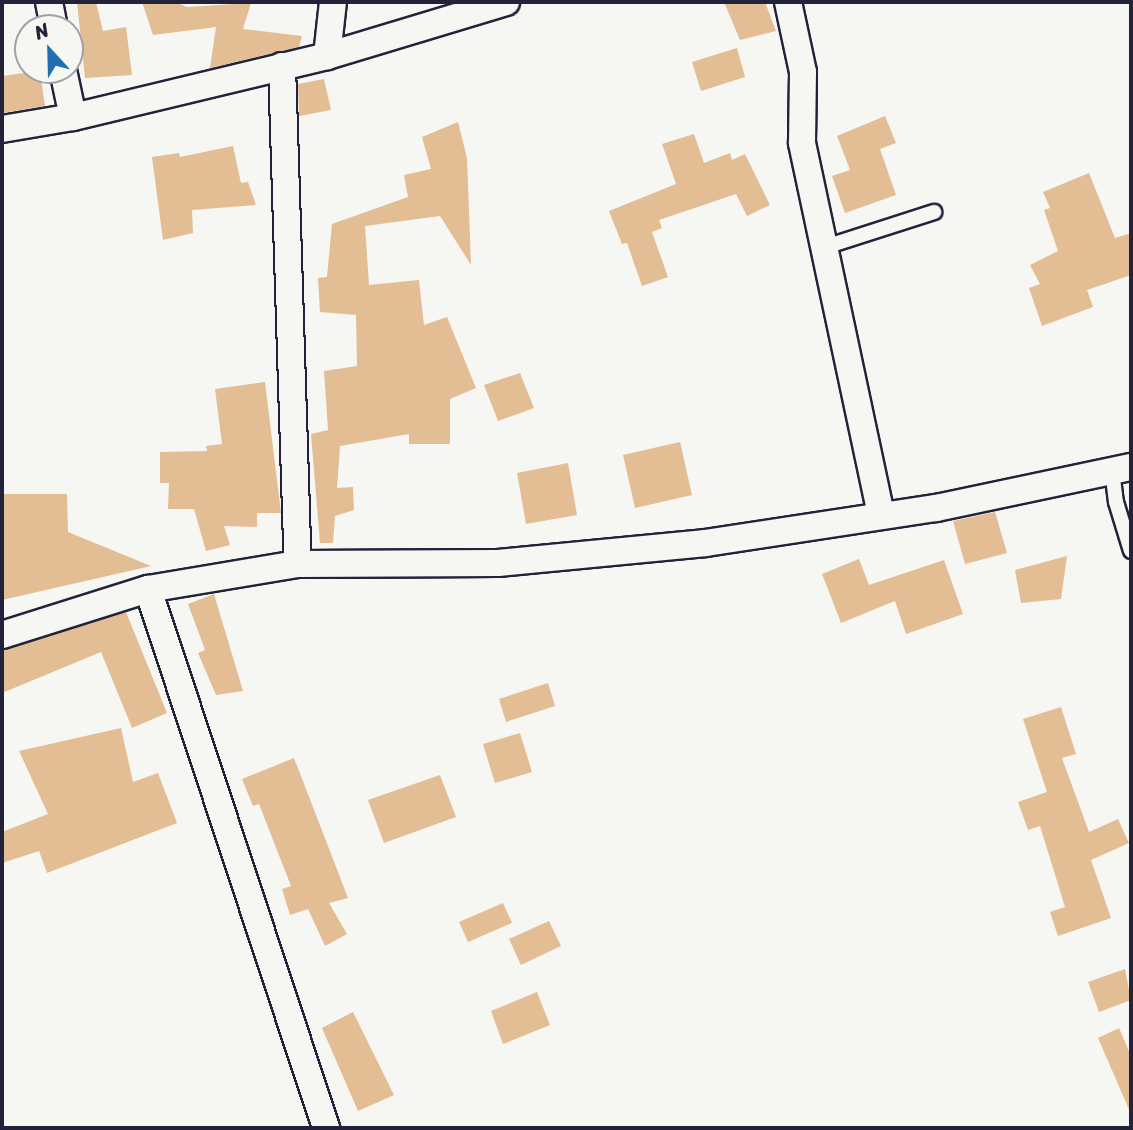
<!DOCTYPE html>
<style>
body{margin:0}
#map{position:relative;width:1133px;height:1130px;overflow:hidden;background:#f6f6f2;font-family:Sriracha,sans-serif}
div>[style]{position:absolute}
[style*='--x']{left:calc(var(--x)*1px);top:calc(var(--y)*1px);width:calc(var(--w)*1px);rotate:calc(var(--a)*1deg)}
.building>*{inset:0;background:#e3bd94}
.roads{filter:drop-shadow(2px 0 #22223b) drop-shadow(-2px 0 #22223b) drop-shadow(0 2px #22223b) drop-shadow(0 -2px #22223b)}
.lane>*{height:14px;margin:-7px;padding:0 7px;transform-origin:7px;border-radius:7px;background:#f6f6f2}
.street>*{height:26px;margin:-13px;padding:0 13px;transform-origin:13px;border-radius:13px;background:#f6f6f2}
span{translate:-50% -50%;white-space:nowrap;text-align:center;line-height:1.15;-webkit-text-stroke:5px #f6f6f2;paint-order:stroke}
.frame{position:absolute;inset:0;border:4px solid #22223b;pointer-events:none}
.north{position:absolute;left:14px;top:14px;width:70px;height:70px;box-sizing:border-box;background:#f6f6f2;border:2px solid #a1a1a9;border-radius:50%;rotate:338deg;font-size:19px;font-weight:700;line-height:28px;text-align:center;color:#22223b}
.north::after{content:'';display:block;margin:auto;width:24px;height:32px;background:#1f6fb2;clip-path:polygon(50% 0,100% 100%,50% 72%,0 100%)}
</style>
<div id="map">
<div class="building">
<div style="clip-path:polygon(77px 2px,96px 2px,103px 31px,126px 27px,132px 75px,85px 78px)"></div>
<div style="clip-path:polygon(142px 2px,175px 2px,187px 7px,251px 3px,243px 29px,302px 36px,299px 47px,210px 68px,216px 27px,153px 35px)"></div>
<div style="clip-path:polygon(724px 2px,765px 2px,776px 31px,740px 40px)"></div>
<div style="clip-path:polygon(737px 48px,745px 77px,701px 91px,692px 62px)"></div>
<div style="clip-path:polygon(40px 71px,45px 106px,2px 113px,2px 76px)"></div>
<div style="clip-path:polygon(324px 79px,331px 110px,299px 116px,298px 84px)"></div>
<div style="clip-path:polygon(885px 116px,896px 143px,880px 149px,896px 195px,845px 213px,832px 176px,850px 170px,837px 136px)"></div>
<div style="clip-path:polygon(458px 122px,467px 158px,471px 265px,440px 216px,365px 226px,369px 285px,419px 280px,424px 325px,447px 317px,476px 388px,450px 399px,450px 444px,409px 444px,409px 434px,340px 446px,337px 488px,353px 487px,354px 510px,335px 516px,333px 543px,320px 543px,311px 434px,328px 430px,324px 371px,357px 366px,356px 315px,320px 312px,318px 278px,327px 277px,332px 224px,408px 197px,404px 175px,431px 169px,422px 137px)"></div>
<div style="clip-path:polygon(694px 134px,704px 163px,730px 153px,732px 160px,745px 154px,770px 205px,747px 216px,736px 194px,659px 220px,662px 228px,652px 232px,668px 277px,642px 286px,627px 243px,622px 244px,609px 211px,676px 184px,662px 144px)"></div>
<div style="clip-path:polygon(233px 146px,241px 183px,248px 182px,256px 205px,192px 210px,193px 233px,163px 240px,152px 157px,179px 153px,180px 157px)"></div>
<div style="clip-path:polygon(1089px 173px,1115px 238px,1131px 233px,1131px 275px,1087px 290px,1093px 307px,1042px 326px,1029px 288px,1040px 284px,1030px 265px,1058px 251px,1044px 210px,1050px 208px,1043px 192px)"></div>
<div style="clip-path:polygon(520px 373px,534px 408px,498px 421px,484px 385px)"></div>
<div style="clip-path:polygon(265px 382px,281px 513px,257px 513px,257px 527px,224px 526px,230px 545px,206px 551px,194px 509px,168px 509px,169px 483px,160px 483px,160px 452px,207px 451px,206px 446px,222px 444px,215px 389px)"></div>
<div style="clip-path:polygon(680px 442px,692px 495px,635px 508px,623px 455px)"></div>
<div style="clip-path:polygon(568px 463px,577px 515px,526px 524px,517px 473px)"></div>
<div style="clip-path:polygon(2px 494px,67px 494px,68px 532px,151px 566px,2px 600px)"></div>
<div style="clip-path:polygon(995px 512px,1007px 553px,965px 564px,953px 521px)"></div>
<div style="clip-path:polygon(1067px 556px,1061px 599px,1021px 603px,1015px 570px)"></div>
<div style="clip-path:polygon(859px 559px,869px 585px,944px 560px,963px 614px,906px 634px,895px 601px,841px 623px,822px 574px)"></div>
<div style="clip-path:polygon(214px 594px,243px 691px,216px 695px,198px 653px,205px 650px,188px 604px)"></div>
<div style="clip-path:polygon(126px 612px,167px 713px,132px 728px,101px 652px,2px 693px,2px 650px)"></div>
<div style="clip-path:polygon(548px 683px,555px 706px,506px 722px,499px 699px)"></div>
<div style="clip-path:polygon(1061px 707px,1076px 754px,1062px 758px,1089px 832px,1118px 819px,1129px 843px,1091px 860px,1111px 918px,1058px 936px,1050px 912px,1065px 907px,1040px 826px,1028px 830px,1018px 802px,1047px 792px,1023px 719px)"></div>
<div style="clip-path:polygon(121px 728px,133px 782px,158px 773px,177px 823px,47px 873px,39px 851px,2px 863px,2px 832px,48px 814px,19px 751px)"></div>
<div style="clip-path:polygon(520px 733px,532px 772px,495px 783px,483px 744px)"></div>
<div style="clip-path:polygon(294px 758px,348px 898px,329px 903px,347px 934px,325px 946px,308px 909px,290px 915px,282px 889px,291px 886px,259px 804px,253px 806px,242px 779px)"></div>
<div style="clip-path:polygon(440px 775px,456px 817px,384px 843px,368px 800px)"></div>
<div style="clip-path:polygon(503px 903px,512px 923px,468px 942px,459px 922px)"></div>
<div style="clip-path:polygon(549px 921px,561px 946px,521px 965px,509px 939px)"></div>
<div style="clip-path:polygon(1125px 969px,1131px 1000px,1099px 1012px,1088px 982px)"></div>
<div style="clip-path:polygon(537px 992px,550px 1025px,503px 1044px,491px 1011px)"></div>
<div style="clip-path:polygon(353px 1012px,394px 1095px,358px 1111px,322px 1028px)"></div>
<div style="clip-path:polygon(1119px 1028px,1131px 1056px,1131px 1114px,1098px 1038px)"></div>
</div>
<div class="roads">
<div class="lane">
<div style="--x:822;--y:248;--w:118;--a:-17.8"></div>
<div style="--x:1112;--y:470;--w:32;--a:83"></div>
<div style="--x:1116;--y:502;--w:51;--a:73"></div>
</div>
<div class="street">
<div style="--x:49;--y:2;--w:26;--a:79"></div>
<div style="--x:788;--y:2;--w:72;--a:77.9"></div>
<div style="--x:803;--y:72;--w:71;--a:90.8"></div>
<div style="--x:802;--y:143;--w:381;--a:78"></div>
<div style="--x:327;--y:56;--w:54;--a:-83.7"></div>
<div style="--x:282;--y:66;--w:498;--a:88.2"></div>
<div style="--x:63;--y:70;--w:48;--a:78"></div>
<div style="--x:2;--y:129;--w:72;--a:-9.6"></div>
<div style="--x:73;--y:117;--w:261;--a:-13.5"></div>
<div style="--x:327;--y:56;--w:187;--a:-16.8"></div>
<div style="--x:148;--y:589;--w:568;--a:71.72"></div>
<div style="--x:2;--y:635;--w:153;--a:-17.5"></div>
<div style="--x:148;--y:589;--w:152;--a:-9.5"></div>
<div style="--x:298;--y:564;--w:200;--a:-0.3"></div>
<div style="--x:498;--y:563;--w:209;--a:-5.5"></div>
<div style="--x:706;--y:543;--w:233;--a:-8.7"></div>
<div style="--x:936;--y:508;--w:199;--a:-11.9"></div>
</div>
</div>
<div class="frame"></div>
<div class="north">N</div>
</div>
